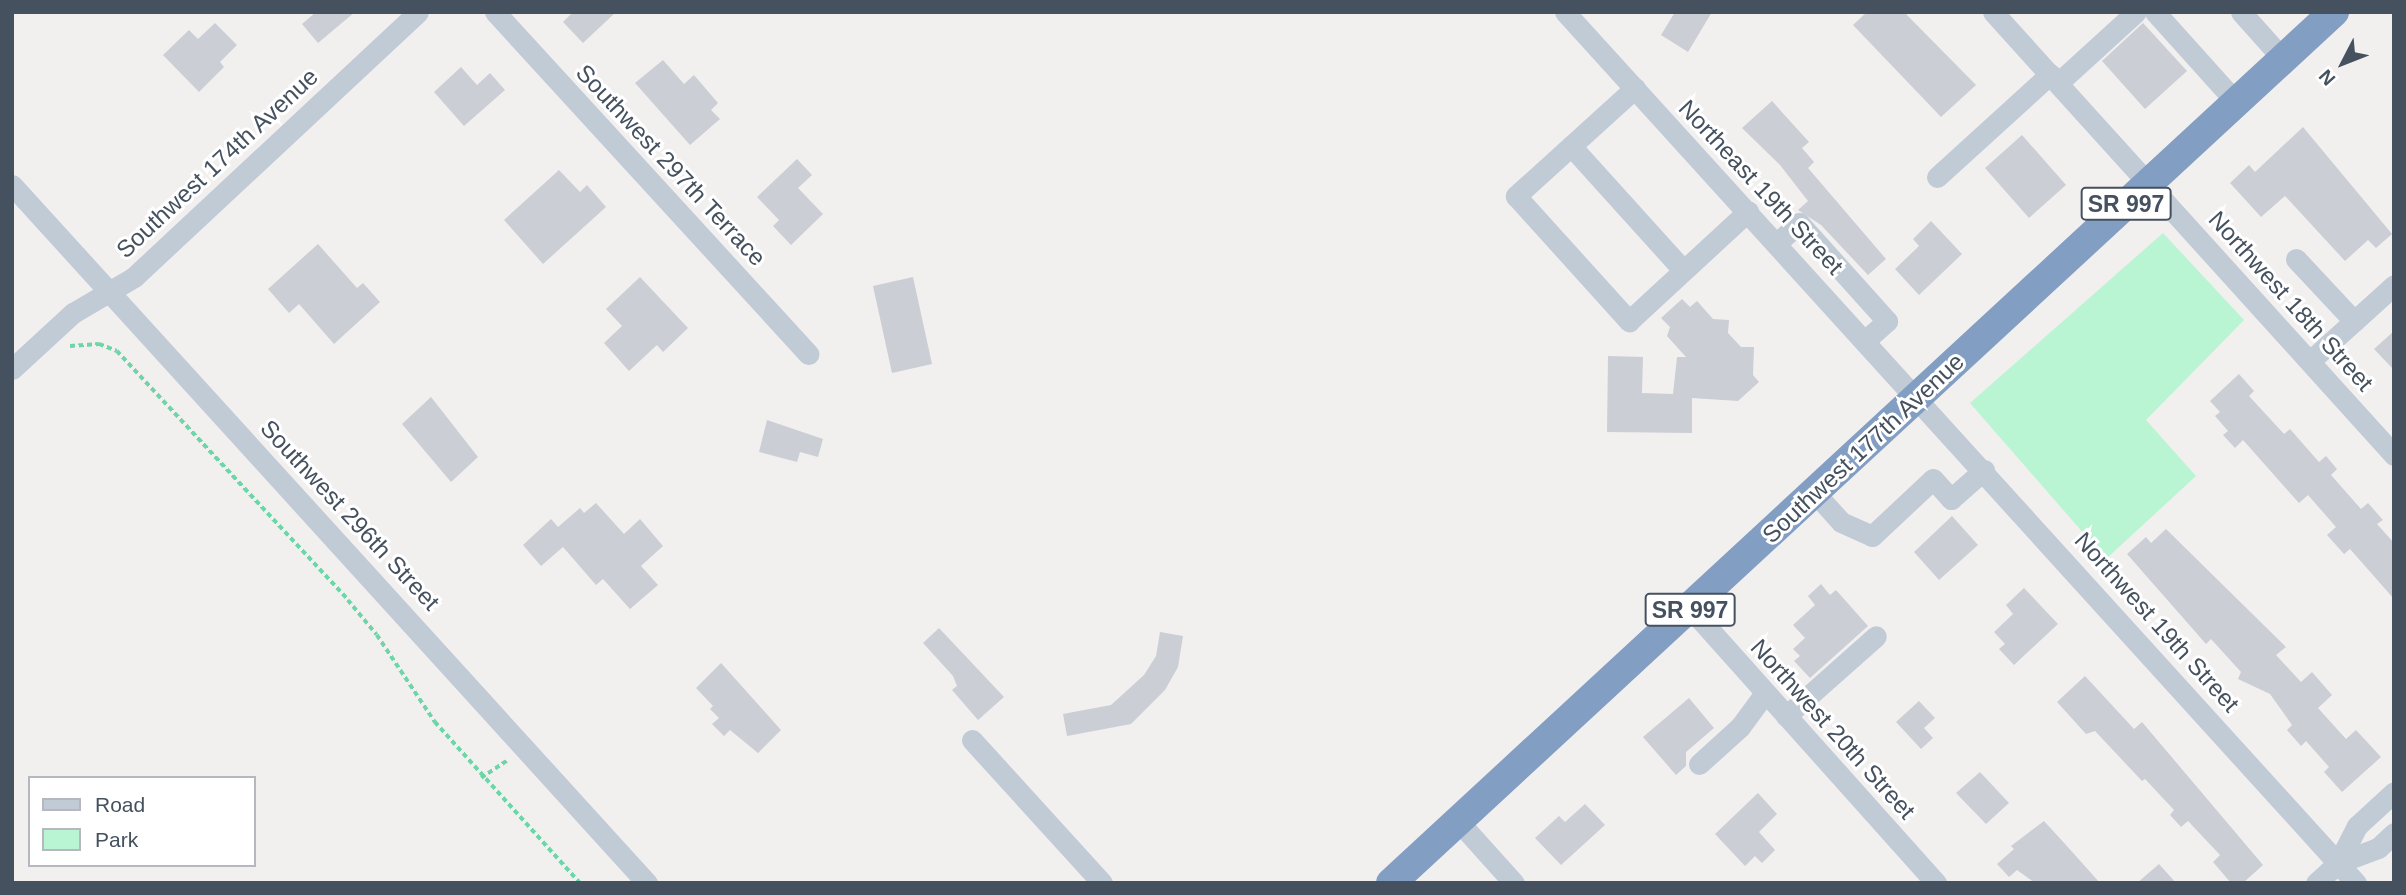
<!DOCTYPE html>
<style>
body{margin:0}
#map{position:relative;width:2406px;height:895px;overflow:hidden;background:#f2efef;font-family:Helvetica,sans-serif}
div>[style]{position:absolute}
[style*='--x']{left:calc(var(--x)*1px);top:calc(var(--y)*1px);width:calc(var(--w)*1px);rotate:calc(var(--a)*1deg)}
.green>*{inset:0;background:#b9f4d3}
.building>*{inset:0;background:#cbced4}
.path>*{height:3.5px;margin-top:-1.75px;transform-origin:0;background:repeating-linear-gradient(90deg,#6dd6a8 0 5px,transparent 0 8.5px)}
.minor>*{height:21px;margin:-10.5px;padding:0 10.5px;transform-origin:10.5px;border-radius:10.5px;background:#c1cbd6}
.highway>*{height:30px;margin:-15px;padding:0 15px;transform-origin:15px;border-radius:15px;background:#829ec3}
span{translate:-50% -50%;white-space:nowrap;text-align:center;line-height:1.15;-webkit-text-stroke:6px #fff;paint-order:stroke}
.shield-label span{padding:2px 5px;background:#fff;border:2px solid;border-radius:5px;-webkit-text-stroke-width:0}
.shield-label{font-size:23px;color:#45515f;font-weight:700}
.street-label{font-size:24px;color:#45515f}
.frame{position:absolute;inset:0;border:14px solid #45515f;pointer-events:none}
.legend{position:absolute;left:28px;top:776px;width:228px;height:91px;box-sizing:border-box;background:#fff;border:2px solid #b5b9bf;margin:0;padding:9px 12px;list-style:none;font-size:21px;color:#45515f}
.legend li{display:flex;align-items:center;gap:14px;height:35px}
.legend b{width:35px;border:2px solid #b5b9bf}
.north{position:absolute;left:2308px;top:28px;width:70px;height:70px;-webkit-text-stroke:5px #fff;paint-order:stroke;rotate:228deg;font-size:19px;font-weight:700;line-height:28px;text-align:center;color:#45515f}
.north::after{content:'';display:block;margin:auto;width:24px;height:32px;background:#45515f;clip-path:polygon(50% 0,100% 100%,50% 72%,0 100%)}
</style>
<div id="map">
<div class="green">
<div style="clip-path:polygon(2163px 233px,2244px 320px,2146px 420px,2196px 476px,2106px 559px,1970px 403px)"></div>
</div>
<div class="building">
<div style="clip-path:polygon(316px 12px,355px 12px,318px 43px,302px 24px)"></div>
<div style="clip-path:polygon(573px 12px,616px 12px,583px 43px,563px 22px)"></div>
<div style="clip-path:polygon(1675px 12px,1712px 12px,1688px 52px,1661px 35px)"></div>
<div style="clip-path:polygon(1867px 12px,1904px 12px,1976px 85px,1941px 117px,1853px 25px)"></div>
<div style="clip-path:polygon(215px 23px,237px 45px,220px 62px,224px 67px,199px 92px,163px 55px,189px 30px,198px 39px)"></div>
<div style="clip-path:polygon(2143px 23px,2187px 71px,2145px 109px,2102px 61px)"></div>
<div style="clip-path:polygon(663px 60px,684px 84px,694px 75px,718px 103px,711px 110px,720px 119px,690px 145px,635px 83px)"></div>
<div style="clip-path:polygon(461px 67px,477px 85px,490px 73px,505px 90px,464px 126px,434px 92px)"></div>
<div style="clip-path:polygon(1772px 101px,1809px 142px,1802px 148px,1814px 162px,1808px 168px,1886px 259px,1868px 275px,1821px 225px,1798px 210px,1808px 201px,1780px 165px,1742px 128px)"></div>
<div style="clip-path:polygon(2303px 127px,2392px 234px,2376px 248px,2368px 240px,2345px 261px,2285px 196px,2261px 217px,2230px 183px,2249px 165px,2255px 172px)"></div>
<div style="clip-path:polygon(2022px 135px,2066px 185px,2029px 218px,1985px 168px)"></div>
<div style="clip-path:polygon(797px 159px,812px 175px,798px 188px,823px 214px,791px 245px,773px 226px,779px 220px,757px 197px)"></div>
<div style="clip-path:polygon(559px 170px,580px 192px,587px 185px,606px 207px,543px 264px,504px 220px)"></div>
<div style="clip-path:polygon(1931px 221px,1962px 254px,1919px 295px,1895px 269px,1919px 246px,1913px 239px)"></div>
<div style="clip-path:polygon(318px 244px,357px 288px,363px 283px,380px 302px,334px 344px,299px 304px,289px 313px,268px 289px)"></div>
<div style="clip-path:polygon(640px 277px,688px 328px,663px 352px,657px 345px,629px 371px,604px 343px,622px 326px,606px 309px)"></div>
<div style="clip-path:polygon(913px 277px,932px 364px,892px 373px,873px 286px)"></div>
<div style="clip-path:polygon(1682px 299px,1690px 307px,1697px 301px,1713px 319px,1729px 320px,1728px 333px,1741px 347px,1754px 347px,1753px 375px,1759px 382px,1738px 401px,1692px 398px,1692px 433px,1607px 432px,1608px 356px,1643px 357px,1642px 393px,1673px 394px,1677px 357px,1686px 357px,1667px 336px,1670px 327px,1661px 318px)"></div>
<div style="clip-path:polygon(2394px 331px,2394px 370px,2374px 349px)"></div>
<div style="clip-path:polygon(2239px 374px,2254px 391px,2249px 396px,2284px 434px,2290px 429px,2319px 462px,2326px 456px,2337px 469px,2331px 475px,2361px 509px,2368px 503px,2383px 520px,2377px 524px,2394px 543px,2394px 599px,2350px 549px,2344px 554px,2327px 535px,2336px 527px,2308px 495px,2299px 503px,2243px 440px,2235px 448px,2223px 435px,2228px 431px,2215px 416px,2220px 412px,2210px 401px)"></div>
<div style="clip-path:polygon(431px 397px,478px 457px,451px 482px,402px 424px)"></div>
<div style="clip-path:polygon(767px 420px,823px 439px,818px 457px,800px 452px,797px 462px,759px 452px)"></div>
<div style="clip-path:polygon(596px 503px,624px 534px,640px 519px,663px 546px,641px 566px,658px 585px,630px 609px,603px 579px,596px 585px,563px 547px,541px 566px,523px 545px,551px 519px,558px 527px,580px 508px,584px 513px)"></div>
<div style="clip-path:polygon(1952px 516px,1978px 545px,1939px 580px,1914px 552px)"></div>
<div style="clip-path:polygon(2166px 529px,2286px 647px,2276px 655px,2301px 682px,2312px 672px,2332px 695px,2318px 708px,2346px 739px,2356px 730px,2381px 757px,2342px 792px,2324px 772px,2329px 767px,2306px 741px,2301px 746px,2287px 730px,2292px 725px,2270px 694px,2238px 679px,2241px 672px,2211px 639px,2206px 644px,2127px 554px,2146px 537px,2151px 543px)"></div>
<div style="clip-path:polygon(1821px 584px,1830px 595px,1836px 590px,1868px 626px,1810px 678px,1794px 661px,1800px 656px,1793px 649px,1805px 638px,1793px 625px,1815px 605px,1808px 596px)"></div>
<div style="clip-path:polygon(2024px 588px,2058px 624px,2014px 665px,1999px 649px,2005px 644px,1994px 632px,2013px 614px,2006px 605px)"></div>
<div style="clip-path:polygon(939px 628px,1004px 697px,978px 720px,952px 690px,957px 686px,953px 676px,923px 643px)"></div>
<div style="clip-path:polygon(1160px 632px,1183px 636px,1178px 667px,1165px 690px,1131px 724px,1067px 736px,1063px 714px,1111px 705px,1144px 675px,1156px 656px)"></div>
<div style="clip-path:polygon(721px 663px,781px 730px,758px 753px,730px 730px,724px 736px,712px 724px,719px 718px,710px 709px,713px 706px,696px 688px)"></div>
<div style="clip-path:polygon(2085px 676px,2134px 729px,2142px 722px,2263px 865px,2243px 883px,2231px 883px,2213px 862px,2220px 855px,2188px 821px,2181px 827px,2170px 815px,2174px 810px,2145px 779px,2142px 781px,2095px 731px,2086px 734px,2057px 702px)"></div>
<div style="clip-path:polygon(1689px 698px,1714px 728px,1686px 752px,1686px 766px,1676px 775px,1643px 737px)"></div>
<div style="clip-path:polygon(1919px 701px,1935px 718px,1924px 728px,1933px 738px,1921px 749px,1896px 722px)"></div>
<div style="clip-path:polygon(1980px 772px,2009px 803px,1986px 824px,1956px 793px)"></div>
<div style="clip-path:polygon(1758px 793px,1777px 814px,1759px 832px,1775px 850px,1762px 863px,1755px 856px,1745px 866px,1715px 834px)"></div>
<div style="clip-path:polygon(1585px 804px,1605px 825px,1561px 865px,1535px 838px,1559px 816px,1565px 822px)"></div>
<div style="clip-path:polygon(2044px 821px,2066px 845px,2100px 883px,2035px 883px,2017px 870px,2009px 877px,1997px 864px,2014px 849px,2011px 846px)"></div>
<div style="clip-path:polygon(2159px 864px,2176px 883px,2137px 883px)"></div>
</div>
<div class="path">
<div style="--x:70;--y:346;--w:29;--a:-4"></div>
<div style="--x:99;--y:344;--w:19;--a:21"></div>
<div style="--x:117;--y:351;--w:340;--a:47.1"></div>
<div style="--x:348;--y:600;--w:45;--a:50.4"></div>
<div style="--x:377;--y:635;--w:105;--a:56.3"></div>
<div style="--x:435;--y:722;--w:217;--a:48"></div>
<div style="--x:481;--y:778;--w:32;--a:-34"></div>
</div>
<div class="minor">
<div style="--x:495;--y:12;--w:464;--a:47.5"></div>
<div style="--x:1565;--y:12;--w:1177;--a:47.76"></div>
<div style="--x:1993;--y:12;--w:598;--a:47.85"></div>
<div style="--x:2155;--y:12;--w:121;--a:48"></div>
<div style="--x:2241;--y:12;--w:63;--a:48.2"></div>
<div style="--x:2058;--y:83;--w:105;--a:-42.3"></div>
<div style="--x:1635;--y:88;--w:161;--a:137.8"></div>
<div style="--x:1516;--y:196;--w:169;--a:47.9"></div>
<div style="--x:1629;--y:321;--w:162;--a:-42.7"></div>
<div style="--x:1571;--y:146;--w:167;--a:47.9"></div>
<div style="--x:1937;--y:177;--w:153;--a:-42.3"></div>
<div style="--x:12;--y:185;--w:944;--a:47.71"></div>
<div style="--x:1777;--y:243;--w:30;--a:-42"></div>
<div style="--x:1799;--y:223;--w:132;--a:48.1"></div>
<div style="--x:1887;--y:321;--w:28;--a:138"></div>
<div style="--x:2296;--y:259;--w:85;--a:46.9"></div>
<div style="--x:2310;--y:361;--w:113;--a:-42.1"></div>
<div style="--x:12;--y:369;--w:83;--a:-42.6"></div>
<div style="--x:73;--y:313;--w:71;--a:-30.5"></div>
<div style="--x:134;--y:277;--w:388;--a:-43"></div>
<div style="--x:1815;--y:493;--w:39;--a:48"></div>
<div style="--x:1841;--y:522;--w:34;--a:24"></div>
<div style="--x:1872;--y:536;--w:83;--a:-43.1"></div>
<div style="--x:1933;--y:479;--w:27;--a:48"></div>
<div style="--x:1951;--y:499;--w:44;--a:-41.3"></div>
<div style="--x:1691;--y:609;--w:368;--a:48.2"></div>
<div style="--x:1786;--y:716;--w:120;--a:-41.6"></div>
<div style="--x:972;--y:740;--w:193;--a:47.7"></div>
<div style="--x:1699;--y:764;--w:55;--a:-42.1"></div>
<div style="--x:1740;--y:727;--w:42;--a:-53.7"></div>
<div style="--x:1459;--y:822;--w:82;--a:48"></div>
<div style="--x:2338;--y:863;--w:42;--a:-62.8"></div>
<div style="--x:2357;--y:826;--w:50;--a:-42.6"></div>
<div style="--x:2316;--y:883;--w:30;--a:-42"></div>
<div style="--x:2338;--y:863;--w:43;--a:-20.6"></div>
<div style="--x:2378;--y:848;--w:22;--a:-43"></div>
</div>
<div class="highway">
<div style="--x:1391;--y:883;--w:1284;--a:-42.73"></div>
</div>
<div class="shield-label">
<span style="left:2126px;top:204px">SR 997</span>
<span style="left:1690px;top:610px">SR 997</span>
</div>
<div class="street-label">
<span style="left:217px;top:163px;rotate:-43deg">Southwest 174th Avenue</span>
<span style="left:671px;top:165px;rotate:47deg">Southwest 297th Terrace</span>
<span style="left:1761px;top:187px;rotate:47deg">Northeast 19th Street</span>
<span style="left:2291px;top:301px;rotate:48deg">Northwest 18th Street</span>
<span style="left:1863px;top:448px;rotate:-43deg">Southwest 177th Avenue</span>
<span style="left:350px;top:515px;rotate:47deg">Southwest 296th Street</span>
<span style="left:2157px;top:622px;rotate:48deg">Northwest 19th Street</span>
<span style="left:1833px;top:729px;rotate:48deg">Northwest 20th Street</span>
</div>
<div class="frame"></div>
<ul class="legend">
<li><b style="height:9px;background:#c1cbd6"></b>Road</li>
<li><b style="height:19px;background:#b9f4d3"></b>Park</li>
</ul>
<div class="north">N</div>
</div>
